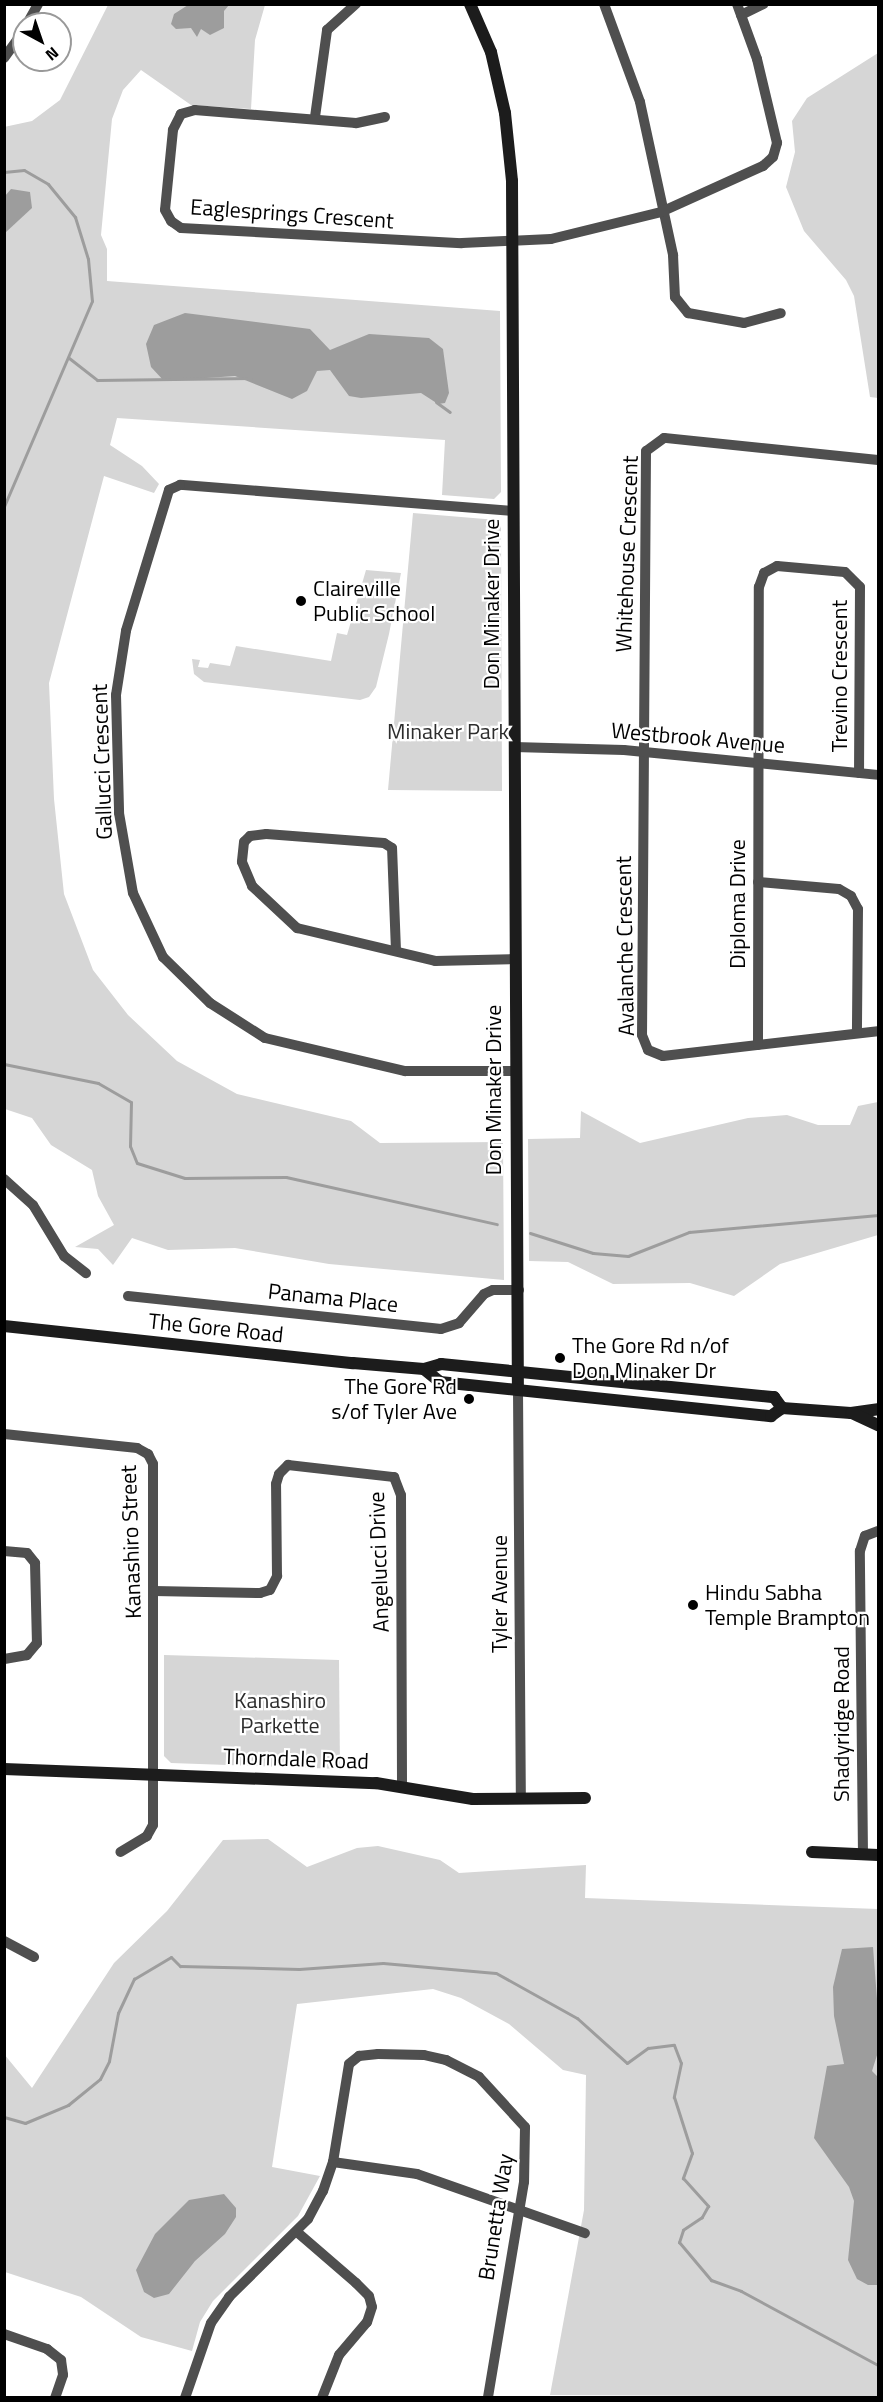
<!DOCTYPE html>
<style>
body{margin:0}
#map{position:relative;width:883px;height:2402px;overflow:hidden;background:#fff;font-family:"Titillium Web",sans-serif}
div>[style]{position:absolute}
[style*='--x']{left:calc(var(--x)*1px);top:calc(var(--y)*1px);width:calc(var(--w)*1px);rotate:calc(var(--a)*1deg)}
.green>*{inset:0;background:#d6d6d6}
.water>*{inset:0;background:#9d9d9d}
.stream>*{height:3px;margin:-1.5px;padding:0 1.5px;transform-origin:1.5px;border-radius:1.5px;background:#9d9d9d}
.street>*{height:10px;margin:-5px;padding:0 5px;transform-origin:5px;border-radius:5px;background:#4f4f4f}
.secondary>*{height:12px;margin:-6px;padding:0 6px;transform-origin:6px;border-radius:6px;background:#1c1c1c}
.dots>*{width:16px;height:16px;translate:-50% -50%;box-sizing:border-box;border:3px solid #fff;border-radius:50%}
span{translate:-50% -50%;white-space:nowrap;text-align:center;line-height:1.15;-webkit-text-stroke:4.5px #fff;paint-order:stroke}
.street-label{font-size:22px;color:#000}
.poi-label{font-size:22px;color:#000}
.left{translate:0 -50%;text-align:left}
.right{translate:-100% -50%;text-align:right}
.park-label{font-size:22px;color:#2d2d2d}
.frame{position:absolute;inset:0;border:6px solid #000;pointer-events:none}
.north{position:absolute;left:12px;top:12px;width:60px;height:60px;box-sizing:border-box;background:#fff;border:2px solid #999;border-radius:50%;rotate:140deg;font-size:16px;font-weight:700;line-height:24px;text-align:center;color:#000}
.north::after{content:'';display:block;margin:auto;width:21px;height:27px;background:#000;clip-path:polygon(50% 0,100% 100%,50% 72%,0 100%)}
</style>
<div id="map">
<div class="green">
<div style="clip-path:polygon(108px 5px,265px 5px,255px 40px,251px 109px,191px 105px,141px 70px,123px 90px,112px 119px,101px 235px,107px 249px,107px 281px,500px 311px,501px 492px,494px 499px,442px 495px,445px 440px,117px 418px,110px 445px,142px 466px,159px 484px,154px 493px,104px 476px,49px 683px,54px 799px,64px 894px,93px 970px,128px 1015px,177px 1061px,237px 1094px,351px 1121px,380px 1143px,503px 1142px,504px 1280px,329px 1264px,235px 1248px,168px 1250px,132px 1238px,113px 1265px,98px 1249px,75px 1247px,114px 1225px,98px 1196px,92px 1170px,51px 1145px,32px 1118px,5px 1109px,4px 127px,32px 121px,60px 100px)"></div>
<div style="clip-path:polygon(878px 53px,878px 398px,870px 397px,854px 296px,846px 280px,804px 231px,786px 187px,795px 152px,792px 121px,807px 98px)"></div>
<div style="clip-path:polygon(413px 513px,497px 520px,501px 524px,502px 791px,388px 790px)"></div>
<div style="clip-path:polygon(366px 570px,401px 573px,389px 634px,376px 687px,369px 697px,360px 700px,204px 682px,194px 674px,192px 659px,200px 660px,198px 667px,208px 668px,210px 663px,230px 666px,236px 646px,331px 661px,337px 633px,347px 635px)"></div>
<div style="clip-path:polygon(878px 1102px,878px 1235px,780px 1264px,734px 1296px,690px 1283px,613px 1284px,568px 1262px,529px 1261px,528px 1139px,580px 1138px,581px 1111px,640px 1143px,748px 1118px,787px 1115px,818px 1125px,850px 1125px,858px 1106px)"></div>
<div style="clip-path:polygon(164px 1655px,339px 1660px,340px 1769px,171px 1763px,164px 1756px)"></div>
<div style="clip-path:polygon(268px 1839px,307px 1867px,357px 1848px,378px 1846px,440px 1860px,459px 1873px,586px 1865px,585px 1898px,878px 1909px,878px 2397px,550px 2395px,584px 2210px,586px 2075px,563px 2070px,509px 2024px,461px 1998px,433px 1989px,297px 2004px,272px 2167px,320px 2176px,298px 2216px,213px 2301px,200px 2322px,192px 2351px,141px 2337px,81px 2297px,5px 2272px,4px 2054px,32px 2088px,114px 1963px,167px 1911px,223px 1840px)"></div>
</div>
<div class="water">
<div style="clip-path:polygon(188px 5px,229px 5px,224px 11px,224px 28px,210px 35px,201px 29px,197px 37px,191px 28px,176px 29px,171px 24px,174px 14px)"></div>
<div style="clip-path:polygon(11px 189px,30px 192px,32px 208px,5px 233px,5px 196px)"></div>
<div style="clip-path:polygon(185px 313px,310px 329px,330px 350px,369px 334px,429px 338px,443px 349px,449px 393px,445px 403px,438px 404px,421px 393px,361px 398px,349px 396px,330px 370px,317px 371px,307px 391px,292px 399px,235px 376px,164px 381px,151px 367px,146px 344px,154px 325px)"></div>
<div style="clip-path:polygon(873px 1947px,878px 2012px,878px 2052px,872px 2071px,878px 2077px,878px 2285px,868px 2285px,857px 2279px,848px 2260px,854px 2201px,849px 2187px,814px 2138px,827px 2066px,844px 2064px,834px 2016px,833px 1987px,842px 1949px)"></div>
<div style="clip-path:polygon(224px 2194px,236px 2208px,236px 2217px,225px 2234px,195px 2261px,169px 2294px,154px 2298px,144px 2292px,136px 2270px,155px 2234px,189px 2200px)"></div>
</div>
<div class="stream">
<div style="--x:4;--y:172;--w:20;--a:-6"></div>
<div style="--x:24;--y:170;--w:28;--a:30"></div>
<div style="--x:48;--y:184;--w:43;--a:50.7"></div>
<div style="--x:75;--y:217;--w:44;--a:72.8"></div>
<div style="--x:88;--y:259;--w:42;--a:84.6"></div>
<div style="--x:92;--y:301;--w:223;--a:113.2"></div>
<div style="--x:69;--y:358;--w:36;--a:38"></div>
<div style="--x:97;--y:380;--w:154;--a:-0.7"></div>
<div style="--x:436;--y:402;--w:17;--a:36"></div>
<div style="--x:4;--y:1064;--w:96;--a:11.4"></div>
<div style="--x:98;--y:1083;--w:38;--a:30"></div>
<div style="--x:131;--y:1102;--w:44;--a:91.3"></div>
<div style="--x:130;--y:1146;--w:18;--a:68"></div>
<div style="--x:137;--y:1163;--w:50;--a:17.4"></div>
<div style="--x:185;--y:1178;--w:101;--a:-0.6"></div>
<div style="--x:286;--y:1177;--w:216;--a:12.6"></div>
<div style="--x:530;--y:1233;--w:66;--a:17.6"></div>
<div style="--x:593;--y:1253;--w:35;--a:5"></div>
<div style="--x:628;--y:1256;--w:66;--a:-21.5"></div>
<div style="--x:689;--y:1232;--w:190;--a:-5.1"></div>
<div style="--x:4;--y:2117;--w:22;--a:16"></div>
<div style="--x:25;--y:2123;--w:47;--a:-22.7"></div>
<div style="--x:68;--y:2105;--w:41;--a:-39.1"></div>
<div style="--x:100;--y:2079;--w:20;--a:-63"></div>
<div style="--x:109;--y:2061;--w:49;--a:-79.4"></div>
<div style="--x:118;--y:2013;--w:38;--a:-65"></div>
<div style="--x:134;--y:1979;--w:43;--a:-30.7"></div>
<div style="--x:171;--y:1957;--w:13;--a:45"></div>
<div style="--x:180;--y:1966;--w:119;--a:1.4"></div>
<div style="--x:299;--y:1969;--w:84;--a:-4.1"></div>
<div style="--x:383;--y:1963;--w:113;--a:5.1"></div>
<div style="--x:496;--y:1973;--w:93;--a:29.1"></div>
<div style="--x:577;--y:2018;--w:67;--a:42"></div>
<div style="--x:627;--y:2063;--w:26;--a:-36"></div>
<div style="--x:648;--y:2048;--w:26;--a:-7"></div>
<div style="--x:674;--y:2045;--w:19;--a:69"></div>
<div style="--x:681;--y:2063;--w:35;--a:102"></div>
<div style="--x:674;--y:2097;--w:59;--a:72.2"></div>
<div style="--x:692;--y:2153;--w:27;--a:110"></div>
<div style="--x:683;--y:2178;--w:38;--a:48"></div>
<div style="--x:708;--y:2206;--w:13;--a:119"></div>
<div style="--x:702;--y:2217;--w:23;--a:146"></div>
<div style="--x:683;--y:2230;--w:13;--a:108"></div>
<div style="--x:679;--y:2242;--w:50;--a:49.9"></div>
<div style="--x:711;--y:2280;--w:32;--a:20"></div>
<div style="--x:741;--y:2291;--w:156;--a:28.4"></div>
</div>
<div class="street">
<div style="--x:604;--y:4;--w:104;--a:69.8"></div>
<div style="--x:640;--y:102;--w:157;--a:77.8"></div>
<div style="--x:673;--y:255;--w:42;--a:87.3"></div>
<div style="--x:675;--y:297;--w:21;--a:51"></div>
<div style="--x:688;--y:313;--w:57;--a:10.1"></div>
<div style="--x:744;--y:323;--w:38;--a:-15"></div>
<div style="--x:741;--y:15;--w:25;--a:-26"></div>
<div style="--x:27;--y:24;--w:23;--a:-61"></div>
<div style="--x:4;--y:58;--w:34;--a:-54"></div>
<div style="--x:315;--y:117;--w:88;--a:-82.1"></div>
<div style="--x:327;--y:30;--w:39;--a:-42"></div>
<div style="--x:385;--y:117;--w:30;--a:168"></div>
<div style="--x:356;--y:123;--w:162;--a:-175.4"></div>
<div style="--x:195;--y:110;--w:15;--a:164"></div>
<div style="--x:181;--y:114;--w:18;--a:117"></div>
<div style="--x:173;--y:130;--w:80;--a:95.7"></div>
<div style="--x:165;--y:210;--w:13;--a:61"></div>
<div style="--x:171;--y:221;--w:12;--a:35"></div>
<div style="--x:181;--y:228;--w:281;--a:3.1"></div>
<div style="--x:462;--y:243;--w:89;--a:-2.6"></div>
<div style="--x:551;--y:239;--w:113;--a:-13.8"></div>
<div style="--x:661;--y:212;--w:112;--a:-24.3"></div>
<div style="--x:763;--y:166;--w:13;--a:-42"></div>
<div style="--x:773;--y:157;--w:15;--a:-74"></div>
<div style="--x:777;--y:143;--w:86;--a:-103.4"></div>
<div style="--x:757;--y:59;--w:59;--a:-110"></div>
<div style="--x:878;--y:460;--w:215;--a:-174.1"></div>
<div style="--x:664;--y:438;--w:22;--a:144"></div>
<div style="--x:646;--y:451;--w:584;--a:90.39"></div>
<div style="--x:642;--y:1035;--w:16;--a:68"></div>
<div style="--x:648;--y:1050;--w:16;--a:22"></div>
<div style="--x:663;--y:1056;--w:216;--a:-6.6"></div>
<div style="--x:513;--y:511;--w:334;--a:-175.5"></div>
<div style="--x:180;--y:485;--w:12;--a:156"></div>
<div style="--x:169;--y:490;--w:147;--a:107"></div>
<div style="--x:126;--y:631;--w:65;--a:98.9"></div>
<div style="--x:116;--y:695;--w:118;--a:88.5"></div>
<div style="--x:119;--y:813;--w:81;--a:80.1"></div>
<div style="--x:133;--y:893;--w:71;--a:64.9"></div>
<div style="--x:163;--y:957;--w:66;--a:44.4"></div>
<div style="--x:210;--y:1003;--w:65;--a:32.5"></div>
<div style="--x:265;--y:1038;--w:144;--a:13.3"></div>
<div style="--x:405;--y:1071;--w:110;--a:0"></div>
<div style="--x:514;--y:747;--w:110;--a:1.6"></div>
<div style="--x:624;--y:750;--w:255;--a:5.6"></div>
<div style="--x:758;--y:882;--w:81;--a:4.9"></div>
<div style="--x:839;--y:889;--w:14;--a:30"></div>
<div style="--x:851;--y:896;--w:15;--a:62"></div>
<div style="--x:858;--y:909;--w:124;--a:90.5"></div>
<div style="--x:396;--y:951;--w:103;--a:-92.2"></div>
<div style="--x:392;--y:848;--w:9;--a:-148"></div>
<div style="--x:384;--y:843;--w:118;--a:-175.6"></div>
<div style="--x:266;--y:834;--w:16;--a:173"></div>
<div style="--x:250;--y:836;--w:8;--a:135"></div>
<div style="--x:244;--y:842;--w:20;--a:96"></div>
<div style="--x:242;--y:862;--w:26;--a:67"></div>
<div style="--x:252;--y:886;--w:62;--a:43"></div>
<div style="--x:297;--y:928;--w:142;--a:13.4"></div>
<div style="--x:435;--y:961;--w:80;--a:-1.4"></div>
<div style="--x:758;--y:1045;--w:458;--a:-89.9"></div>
<div style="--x:759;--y:587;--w:15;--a:-70"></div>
<div style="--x:764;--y:573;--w:15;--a:-28"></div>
<div style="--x:777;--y:566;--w:68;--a:5"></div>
<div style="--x:845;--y:572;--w:21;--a:45"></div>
<div style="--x:860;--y:587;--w:186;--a:90.3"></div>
<div style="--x:4;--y:1179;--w:39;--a:42"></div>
<div style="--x:33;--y:1205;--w:60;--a:58.7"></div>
<div style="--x:64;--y:1256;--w:28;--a:38"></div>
<div style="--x:128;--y:1296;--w:315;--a:6"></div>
<div style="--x:441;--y:1329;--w:19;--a:-18"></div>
<div style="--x:459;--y:1323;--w:38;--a:-49"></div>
<div style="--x:484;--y:1294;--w:10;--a:-24"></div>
<div style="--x:493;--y:1290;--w:26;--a:0"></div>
<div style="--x:518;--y:1390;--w:408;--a:89.6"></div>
<div style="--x:4;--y:1434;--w:134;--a:6"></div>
<div style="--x:137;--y:1448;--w:13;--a:29"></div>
<div style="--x:148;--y:1454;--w:11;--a:63"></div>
<div style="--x:153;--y:1464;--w:361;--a:90"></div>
<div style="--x:153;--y:1825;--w:13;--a:119"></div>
<div style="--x:147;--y:1836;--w:31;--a:149"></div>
<div style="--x:4;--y:1551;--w:23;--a:5"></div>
<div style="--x:27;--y:1553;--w:13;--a:51"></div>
<div style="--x:35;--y:1563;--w:80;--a:88.6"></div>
<div style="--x:37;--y:1643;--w:16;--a:130"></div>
<div style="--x:27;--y:1655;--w:23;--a:170"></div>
<div style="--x:154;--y:1591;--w:106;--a:1.1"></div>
<div style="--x:260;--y:1593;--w:10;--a:-17"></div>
<div style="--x:270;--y:1590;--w:16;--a:-63"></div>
<div style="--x:277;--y:1576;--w:92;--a:-90.6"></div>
<div style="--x:276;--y:1484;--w:10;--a:-73"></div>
<div style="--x:279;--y:1474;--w:13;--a:-45"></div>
<div style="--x:288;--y:1465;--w:107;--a:6.5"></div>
<div style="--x:394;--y:1477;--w:19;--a:69"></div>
<div style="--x:401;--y:1495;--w:292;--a:89.8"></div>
<div style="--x:863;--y:1855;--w:304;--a:-90.6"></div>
<div style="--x:860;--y:1551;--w:16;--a:-72"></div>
<div style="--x:865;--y:1536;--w:14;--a:-21"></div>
<div style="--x:4;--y:1941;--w:34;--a:28"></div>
<div style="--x:333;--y:2162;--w:85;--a:8.1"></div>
<div style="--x:417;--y:2174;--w:178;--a:19.4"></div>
<div style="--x:297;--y:2232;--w:78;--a:40.8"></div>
<div style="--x:356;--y:2283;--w:18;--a:45"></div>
<div style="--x:369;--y:2296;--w:11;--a:75"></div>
<div style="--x:372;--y:2307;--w:16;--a:108"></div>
<div style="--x:367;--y:2322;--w:43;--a:130.3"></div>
<div style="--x:339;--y:2355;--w:46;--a:111.6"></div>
<div style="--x:4;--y:2334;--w:46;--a:19.2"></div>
<div style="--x:47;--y:2349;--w:18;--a:38"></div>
<div style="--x:61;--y:2360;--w:15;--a:82"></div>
<div style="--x:63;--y:2375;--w:24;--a:109"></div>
<div style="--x:185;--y:2398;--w:79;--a:-70.9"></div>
<div style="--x:211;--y:2323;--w:32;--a:-55"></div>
<div style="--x:229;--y:2297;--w:111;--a:-44.6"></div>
<div style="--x:308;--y:2219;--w:32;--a:-62"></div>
<div style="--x:323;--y:2191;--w:31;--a:-71"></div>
<div style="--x:333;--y:2162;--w:99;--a:-80.7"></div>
<div style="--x:349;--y:2064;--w:13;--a:-39"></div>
<div style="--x:359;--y:2056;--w:19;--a:-6"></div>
<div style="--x:378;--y:2054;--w:46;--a:1.2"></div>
<div style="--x:424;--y:2055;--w:23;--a:13"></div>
<div style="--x:446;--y:2060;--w:37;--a:27"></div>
<div style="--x:479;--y:2077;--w:68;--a:47.4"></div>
<div style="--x:525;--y:2127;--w:55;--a:91"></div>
<div style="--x:524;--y:2182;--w:219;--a:99.5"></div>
</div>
<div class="secondary">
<div style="--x:470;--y:4;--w:52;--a:66.4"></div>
<div style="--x:491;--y:52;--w:63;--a:77.1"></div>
<div style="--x:505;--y:113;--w:68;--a:84.1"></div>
<div style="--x:512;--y:181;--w:1209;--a:89.72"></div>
<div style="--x:4;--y:1326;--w:351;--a:6.1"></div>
<div style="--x:353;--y:1363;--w:71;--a:4.8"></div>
<div style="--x:424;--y:1369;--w:18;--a:-16"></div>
<div style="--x:441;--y:1364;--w:335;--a:5.7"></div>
<div style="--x:774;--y:1397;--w:14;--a:54"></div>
<div style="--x:424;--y:1369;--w:21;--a:39"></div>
<div style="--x:440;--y:1382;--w:333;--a:5.9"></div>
<div style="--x:771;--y:1416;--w:14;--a:-36"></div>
<div style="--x:782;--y:1408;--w:69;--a:4.1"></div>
<div style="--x:851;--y:1413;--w:27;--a:-8"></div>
<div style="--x:852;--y:1413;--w:29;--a:25"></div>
<div style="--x:4;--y:1769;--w:372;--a:2.2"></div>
<div style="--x:376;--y:1783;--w:98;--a:9.4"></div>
<div style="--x:473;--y:1799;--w:112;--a:-0.5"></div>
<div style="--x:812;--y:1852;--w:66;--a:2.6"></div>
</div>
<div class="dots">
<div style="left:301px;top:601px;background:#000"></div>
<div style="left:560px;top:1358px;background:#000"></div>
<div style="left:469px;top:1399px;background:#000"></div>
<div style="left:693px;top:1605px;background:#000"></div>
</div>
<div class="street-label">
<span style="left:292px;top:214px;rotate:4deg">Eaglesprings Crescent</span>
<span style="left:627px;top:554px;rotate:-88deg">Whitehouse Crescent</span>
<span style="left:492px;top:604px;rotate:-90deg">Don Minaker Drive</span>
<span style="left:840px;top:676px;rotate:-90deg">Trevino Crescent</span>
<span style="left:698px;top:738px;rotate:5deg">Westbrook Avenue</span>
<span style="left:102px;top:762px;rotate:-92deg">Gallucci Crescent</span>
<span style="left:738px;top:904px;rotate:-90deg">Diploma Drive</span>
<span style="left:625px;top:946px;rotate:-91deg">Avalanche Crescent</span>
<span style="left:494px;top:1090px;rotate:-90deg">Don Minaker Drive</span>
<span style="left:333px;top:1298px;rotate:6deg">Panama Place</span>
<span style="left:216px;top:1328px;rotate:6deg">The Gore Road</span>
<span style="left:131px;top:1542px;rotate:-92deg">Kanashiro Street</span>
<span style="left:379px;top:1562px;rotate:-92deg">Angelucci Drive</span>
<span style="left:500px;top:1594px;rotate:-90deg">Tyler Avenue</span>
<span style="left:842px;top:1724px;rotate:-90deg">Shadyridge Road</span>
<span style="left:296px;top:1759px;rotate:2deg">Thorndale Road</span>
<span style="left:496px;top:2217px;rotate:-81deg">Brunetta Way</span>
</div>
<div class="poi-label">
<span class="left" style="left:313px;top:601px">Claireville<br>Public School</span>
<span class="left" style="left:572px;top:1358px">The Gore Rd n/of<br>Don Minaker Dr</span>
<span class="right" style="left:457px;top:1399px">The Gore Rd<br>s/of Tyler Ave</span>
<span class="left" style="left:705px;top:1605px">Hindu Sabha<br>Temple Brampton</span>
</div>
<div class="park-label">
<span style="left:448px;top:732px">Minaker Park</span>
<span style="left:280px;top:1713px">Kanashiro<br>Parkette</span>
</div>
<div class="frame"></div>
<div class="north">N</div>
</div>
